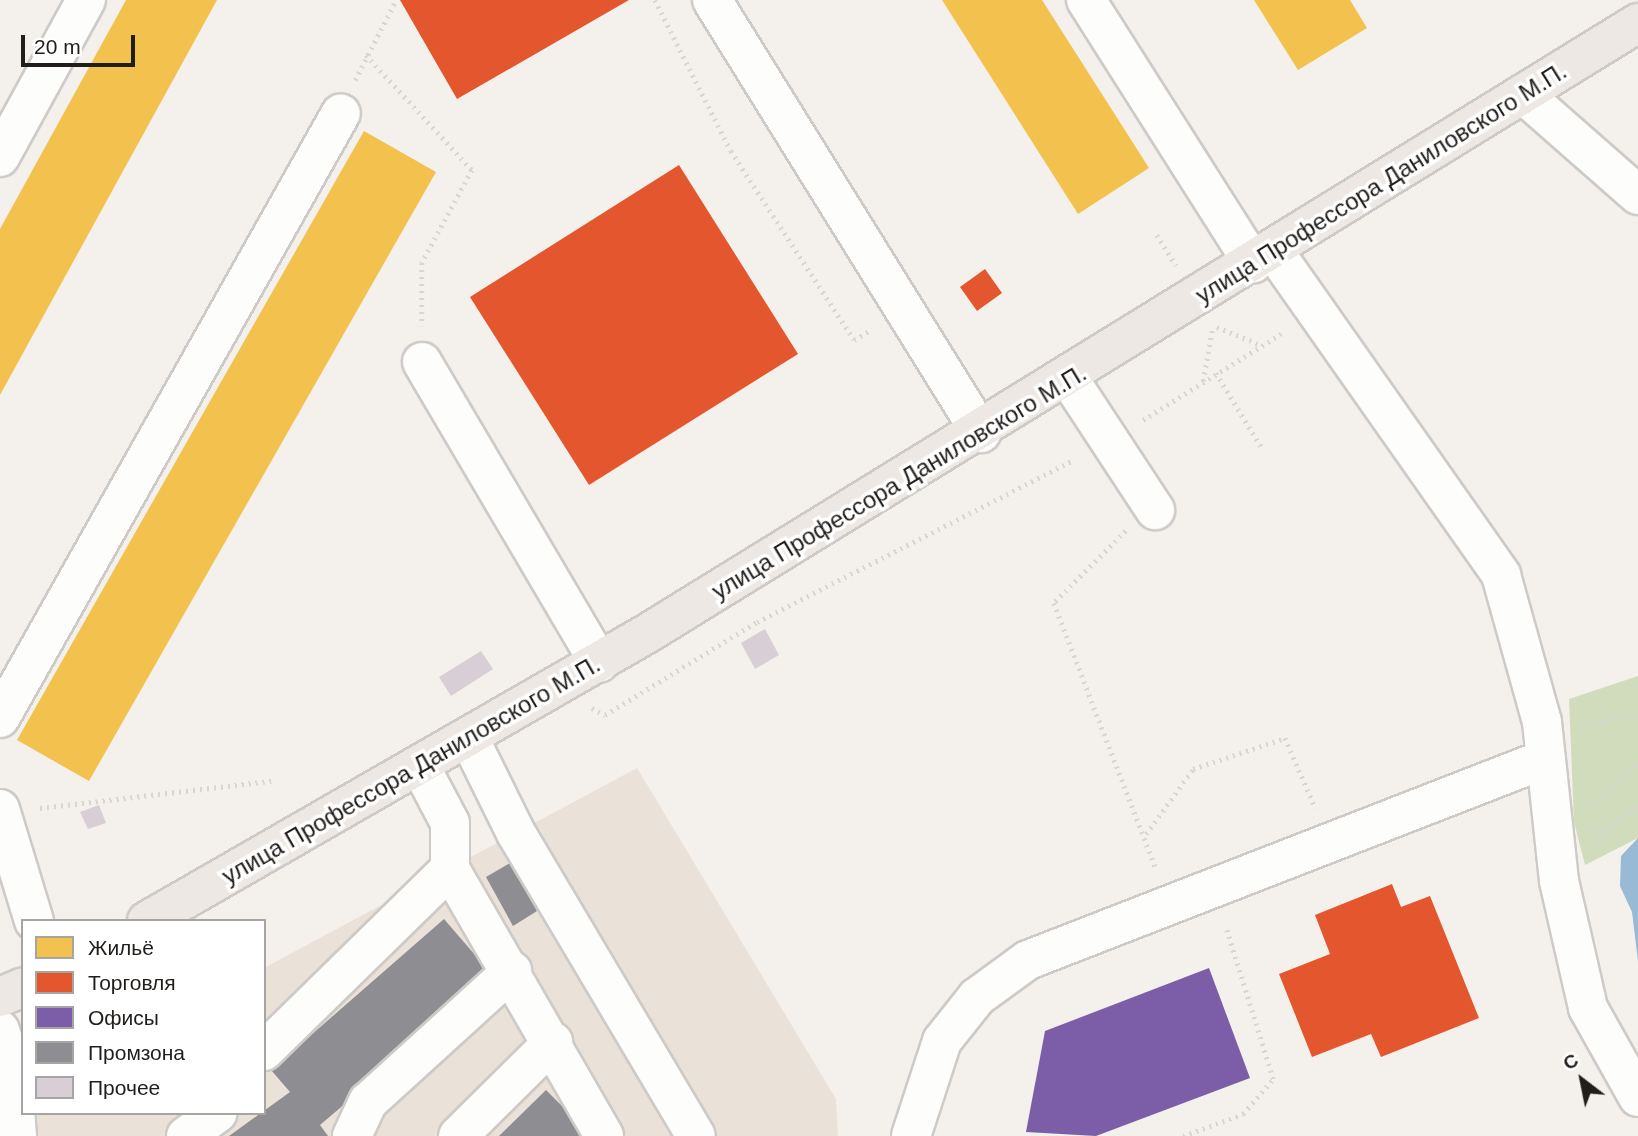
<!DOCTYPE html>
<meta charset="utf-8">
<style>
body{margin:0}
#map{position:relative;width:1638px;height:1136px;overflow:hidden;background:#f4f0ec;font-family:Arial,sans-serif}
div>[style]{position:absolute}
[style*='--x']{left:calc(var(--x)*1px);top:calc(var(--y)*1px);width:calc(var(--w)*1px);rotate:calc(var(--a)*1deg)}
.built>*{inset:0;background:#eae1d8}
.forest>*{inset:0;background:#d1dcbc}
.water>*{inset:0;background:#98bad4}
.homes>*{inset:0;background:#f2c14e}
.shops>*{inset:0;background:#e4572e}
.offices>*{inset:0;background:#7b5ea7}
.industry>*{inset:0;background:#8d8d92}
.building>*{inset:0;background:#d8ced5}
.path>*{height:4.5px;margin-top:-2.25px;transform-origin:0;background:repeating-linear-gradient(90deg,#d7d6d5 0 2px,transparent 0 7px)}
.roads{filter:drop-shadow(2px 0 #cdcac7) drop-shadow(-2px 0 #cdcac7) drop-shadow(0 2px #cdcac7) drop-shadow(0 -2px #cdcac7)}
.minor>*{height:38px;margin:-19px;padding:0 19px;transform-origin:19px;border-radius:19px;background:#fdfdfc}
.major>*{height:38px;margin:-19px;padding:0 19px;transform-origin:19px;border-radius:19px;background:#ede8e3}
span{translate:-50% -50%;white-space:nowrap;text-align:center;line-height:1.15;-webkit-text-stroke:7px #fff;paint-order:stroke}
.street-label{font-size:24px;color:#201d1b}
.legend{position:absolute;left:21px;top:919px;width:245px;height:196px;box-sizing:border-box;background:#fff;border:2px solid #a6a5a4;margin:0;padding:9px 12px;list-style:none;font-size:21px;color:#201d1b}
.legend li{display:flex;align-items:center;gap:14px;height:35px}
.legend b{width:35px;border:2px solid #a6a5a4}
.north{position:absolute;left:1547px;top:1045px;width:70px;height:70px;-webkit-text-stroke:5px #fff;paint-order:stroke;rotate:328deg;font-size:19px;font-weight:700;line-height:28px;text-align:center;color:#201d1b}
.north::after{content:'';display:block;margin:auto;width:24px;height:32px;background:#201d1b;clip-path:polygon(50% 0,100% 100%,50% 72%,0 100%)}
.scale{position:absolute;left:21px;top:35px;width:114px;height:32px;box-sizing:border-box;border:4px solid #201d1b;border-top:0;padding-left:9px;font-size:21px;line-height:24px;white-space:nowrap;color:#201d1b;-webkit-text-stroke:5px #fff;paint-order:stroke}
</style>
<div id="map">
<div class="built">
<div style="clip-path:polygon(637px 768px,836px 1099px,838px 1136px,0 1136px,23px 1113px,264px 1113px,264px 968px)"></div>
</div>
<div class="forest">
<div style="clip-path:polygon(1638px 676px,1638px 838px,1585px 865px,1574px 822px,1569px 699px)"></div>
</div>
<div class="water">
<div style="clip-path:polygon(1638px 838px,1638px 961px,1632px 912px,1620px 886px,1621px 856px)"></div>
</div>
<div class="homes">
<div style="clip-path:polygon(126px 0,217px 0,0 395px,0 229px)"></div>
<div style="clip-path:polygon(942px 0,1042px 0,1149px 168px,1078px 214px)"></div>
<div style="clip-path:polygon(1254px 0,1350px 0,1367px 28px,1298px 70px)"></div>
<div style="clip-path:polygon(364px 131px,436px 172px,89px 781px,17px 740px)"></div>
</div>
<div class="shops">
<div style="clip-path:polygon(400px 0,629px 0,457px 99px)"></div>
<div style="clip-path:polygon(679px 165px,798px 354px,589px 485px,470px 297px)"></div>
<div style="clip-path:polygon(985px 269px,1002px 293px,977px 311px,960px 287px)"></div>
<div style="clip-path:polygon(1392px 884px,1401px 907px,1430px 896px,1479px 1018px,1381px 1057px,1371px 1034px,1312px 1057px,1279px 974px,1330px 954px,1315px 915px)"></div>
</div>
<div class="offices">
<div style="clip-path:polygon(1209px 968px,1250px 1078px,1096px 1136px,1026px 1132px,1045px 1031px)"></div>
</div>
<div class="industry">
<div style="clip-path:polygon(510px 863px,537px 911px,513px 926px,486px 877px)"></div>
<div style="clip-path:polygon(444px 919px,494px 977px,320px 1125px,328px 1136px,229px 1136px,290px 1092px,271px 1070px)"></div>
<div style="clip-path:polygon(546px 1090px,592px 1136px,499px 1136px)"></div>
</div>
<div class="building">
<div style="clip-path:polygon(765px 629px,779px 655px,755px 669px,741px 643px)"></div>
<div style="clip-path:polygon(481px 651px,493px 669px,451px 696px,439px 677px)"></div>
<div style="clip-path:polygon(99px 805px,106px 823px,88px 829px,80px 812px)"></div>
</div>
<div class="path">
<div style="--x:655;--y:0;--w:169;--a:63.3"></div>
<div style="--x:731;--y:151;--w:225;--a:56.9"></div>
<div style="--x:854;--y:340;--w:21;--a:-31"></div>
<div style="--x:366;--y:55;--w:156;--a:47.3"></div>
<div style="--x:472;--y:170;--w:106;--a:118.3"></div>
<div style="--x:422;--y:263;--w:63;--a:90"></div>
<div style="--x:355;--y:80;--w:90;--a:-62.9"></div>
<div style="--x:1157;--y:235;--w:36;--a:58"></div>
<div style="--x:1217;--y:327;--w:48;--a:22.2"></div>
<div style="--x:1216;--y:373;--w:88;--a:58.5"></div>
<div style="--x:1203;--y:381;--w:51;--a:-79.8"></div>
<div style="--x:1143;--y:420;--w:166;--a:-32"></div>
<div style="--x:1126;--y:531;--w:102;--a:135"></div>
<div style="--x:1054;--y:603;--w:285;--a:69"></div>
<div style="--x:592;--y:708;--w:15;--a:28"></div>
<div style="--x:605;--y:715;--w:178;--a:-31.5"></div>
<div style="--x:757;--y:622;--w:357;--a:-27.1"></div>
<div style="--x:1580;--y:727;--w:60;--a:-13.6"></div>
<div style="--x:40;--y:808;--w:233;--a:-6.7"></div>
<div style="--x:1589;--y:808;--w:66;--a:-41.9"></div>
<div style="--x:1593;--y:832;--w:51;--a:-28.1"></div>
<div style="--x:1146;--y:834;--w:80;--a:-54.1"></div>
<div style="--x:1193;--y:769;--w:97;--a:-18.6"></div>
<div style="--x:1285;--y:738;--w:77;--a:66.4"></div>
<div style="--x:1594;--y:846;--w:30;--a:-48"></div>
<div style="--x:1183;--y:1136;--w:64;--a:-20.1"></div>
<div style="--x:1243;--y:1114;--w:46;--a:-49.4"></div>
<div style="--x:1273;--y:1079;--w:161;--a:-107.3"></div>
</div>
<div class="roads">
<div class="minor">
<div style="--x:712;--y:0;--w:510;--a:58.15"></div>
<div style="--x:1086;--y:0;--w:312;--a:57.6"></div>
<div style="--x:1523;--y:94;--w:153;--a:41.3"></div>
<div style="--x:0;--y:157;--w:179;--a:-61.3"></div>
<div style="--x:1273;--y:250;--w:397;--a:54.9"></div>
<div style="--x:1501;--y:575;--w:153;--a:74.4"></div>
<div style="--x:1542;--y:722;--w:160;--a:83.9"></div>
<div style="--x:1559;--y:881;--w:130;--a:77.1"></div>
<div style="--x:1588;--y:1008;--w:102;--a:60.7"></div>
<div style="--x:422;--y:362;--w:349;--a:59.5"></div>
<div style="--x:1069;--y:379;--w:157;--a:56.7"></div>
<div style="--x:0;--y:718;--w:694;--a:-60.59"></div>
<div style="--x:469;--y:738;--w:106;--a:63.7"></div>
<div style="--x:516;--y:833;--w:352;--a:59.3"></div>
<div style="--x:420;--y:766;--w:64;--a:62.2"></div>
<div style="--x:450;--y:823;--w:46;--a:90"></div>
<div style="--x:450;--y:869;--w:308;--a:60"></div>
<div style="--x:0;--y:809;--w:117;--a:73.1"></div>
<div style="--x:0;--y:1030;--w:38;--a:72"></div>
<div style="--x:12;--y:1066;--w:70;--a:85.9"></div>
<div style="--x:264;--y:1051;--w:260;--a:-44.4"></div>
<div style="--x:186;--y:1136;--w:39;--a:-36"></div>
<div style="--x:352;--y:1136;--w:38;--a:-65"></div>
<div style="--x:368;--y:1102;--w:195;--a:-42.3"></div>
<div style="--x:458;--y:1136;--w:134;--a:-44.7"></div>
<div style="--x:911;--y:1136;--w:100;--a:-71.9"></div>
<div style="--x:942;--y:1041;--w:56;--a:-51.5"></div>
<div style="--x:977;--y:997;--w:63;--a:-36"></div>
<div style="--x:1028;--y:960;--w:555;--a:-21.25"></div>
</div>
<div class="major">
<div style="--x:147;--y:921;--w:578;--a:-29.89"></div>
<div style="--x:648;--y:633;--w:1163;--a:-31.64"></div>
<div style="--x:0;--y:997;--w:25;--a:-23"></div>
</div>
</div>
<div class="street-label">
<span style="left:1381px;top:183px;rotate:-32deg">улица Профессора Даниловского М.П.</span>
<span style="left:899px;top:482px;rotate:-31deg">улица Профессора Даниловского М.П.</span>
<span style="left:411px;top:770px;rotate:-30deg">улица Профессора Даниловского М.П.</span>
</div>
<ul class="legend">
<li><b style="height:19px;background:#f2c14e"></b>Жильё</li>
<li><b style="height:19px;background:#e4572e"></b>Торговля</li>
<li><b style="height:19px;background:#7b5ea7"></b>Офисы</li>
<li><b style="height:19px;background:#8d8d92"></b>Промзона</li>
<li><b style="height:19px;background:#d8ced5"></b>Прочее</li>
</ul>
<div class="north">С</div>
<div class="scale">20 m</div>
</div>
